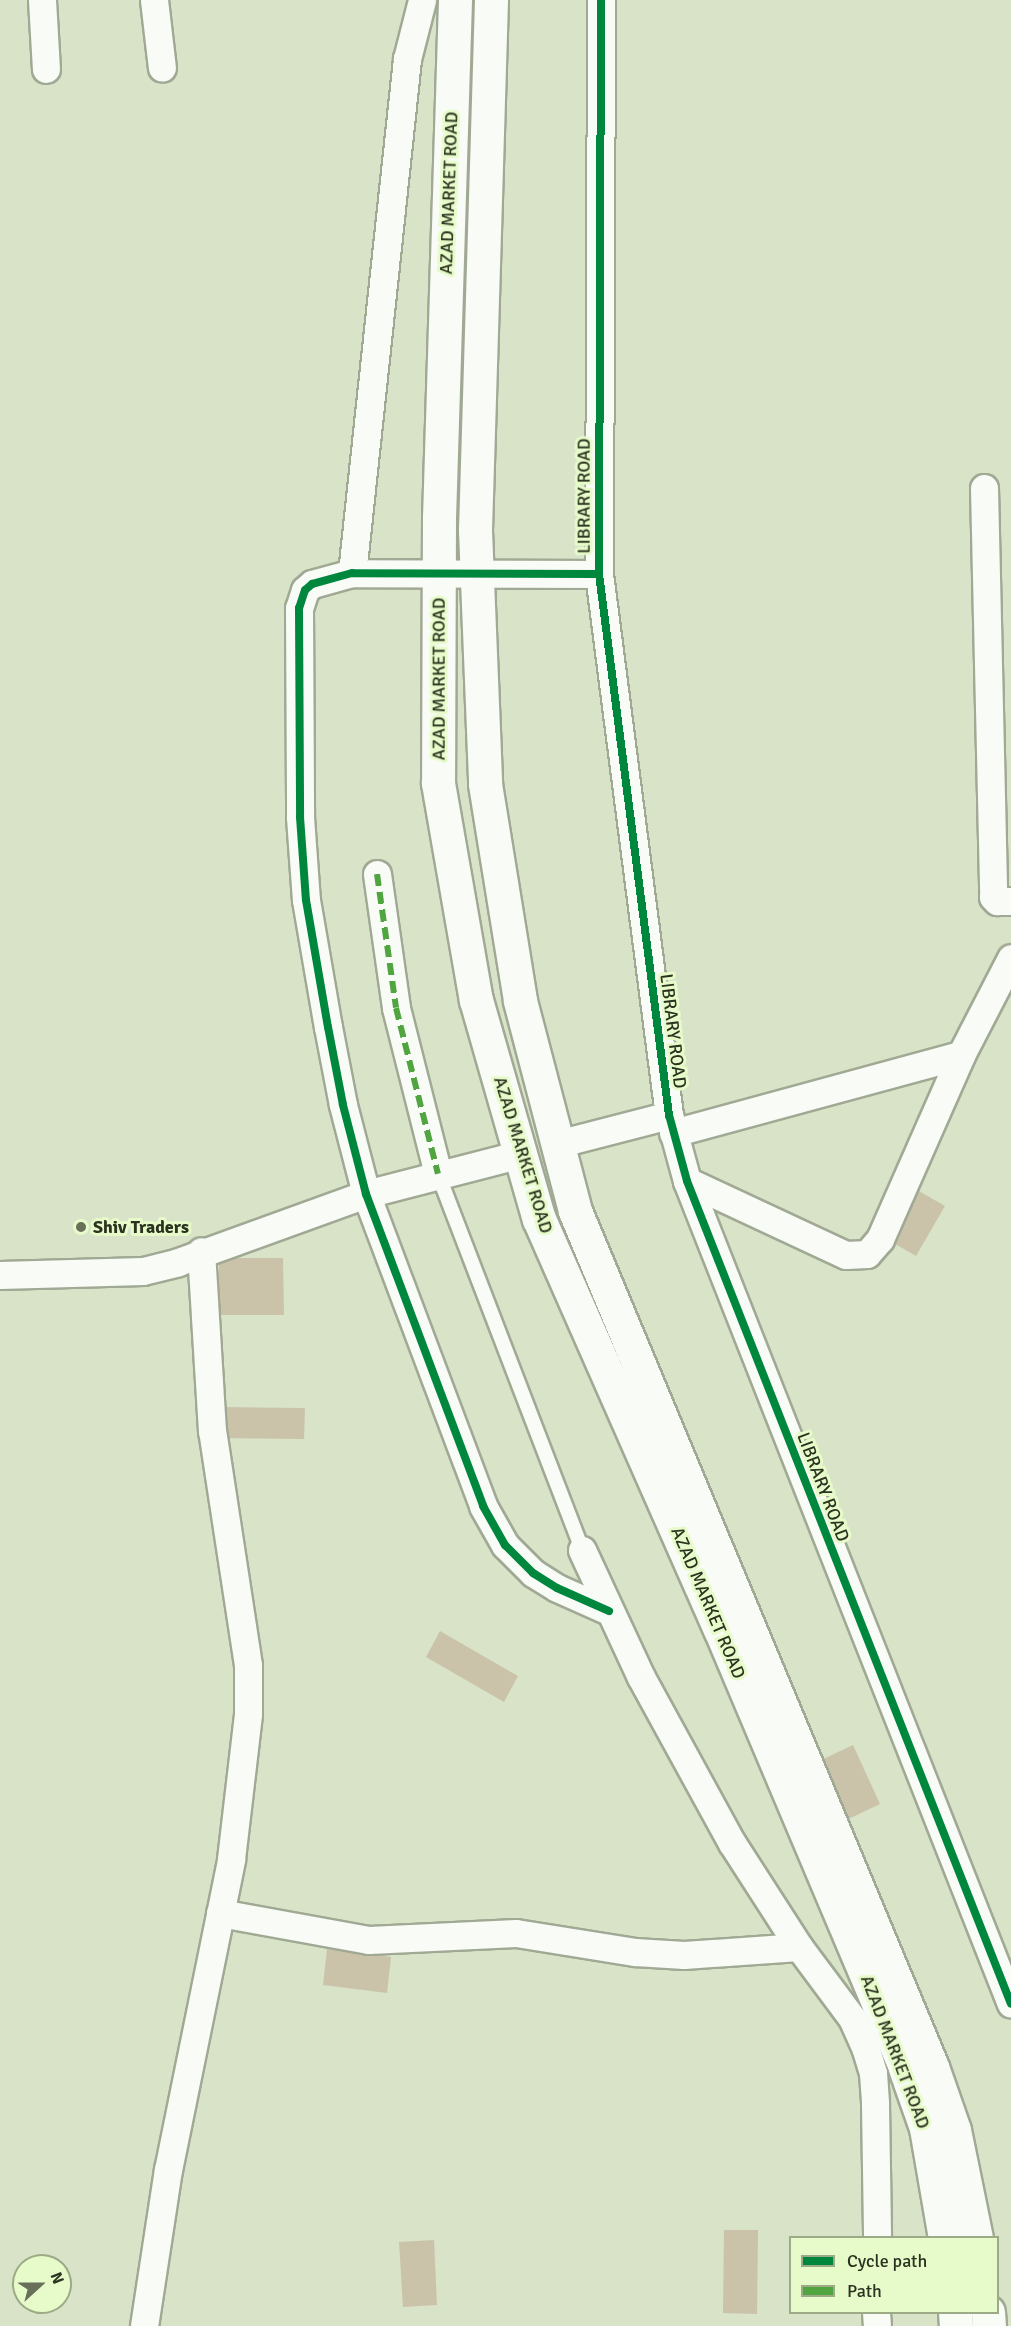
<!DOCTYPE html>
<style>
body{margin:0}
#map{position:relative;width:1011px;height:2326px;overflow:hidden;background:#d8e3c8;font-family:Signika,sans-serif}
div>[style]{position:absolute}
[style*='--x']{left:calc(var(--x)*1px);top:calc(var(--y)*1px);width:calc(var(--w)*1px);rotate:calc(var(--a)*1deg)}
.building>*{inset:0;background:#cac3aa}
.roads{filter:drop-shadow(2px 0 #a0a994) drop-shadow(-2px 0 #a0a994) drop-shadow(0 2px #a0a994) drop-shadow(0 -2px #a0a994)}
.lane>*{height:14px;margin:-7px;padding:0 7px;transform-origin:7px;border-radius:7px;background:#f9fbf7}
.street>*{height:27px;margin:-13.5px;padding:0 13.5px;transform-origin:13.5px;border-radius:13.5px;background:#f9fbf7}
.secondary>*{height:33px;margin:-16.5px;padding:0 16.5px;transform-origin:16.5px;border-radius:16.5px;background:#f9fbf7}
.quiet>*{height:6px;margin-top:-3px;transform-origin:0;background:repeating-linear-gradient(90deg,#51a541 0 12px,transparent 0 18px)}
.cycleway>*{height:8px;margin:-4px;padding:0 4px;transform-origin:4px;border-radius:4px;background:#00873e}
.dots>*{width:16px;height:16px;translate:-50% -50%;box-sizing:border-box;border:3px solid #e7fbca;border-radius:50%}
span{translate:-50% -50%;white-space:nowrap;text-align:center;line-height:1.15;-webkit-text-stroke:6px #e7fbca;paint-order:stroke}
.street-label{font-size:18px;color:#2b321f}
.poi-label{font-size:18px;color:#2b321f;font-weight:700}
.left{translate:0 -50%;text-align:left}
.legend{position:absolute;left:789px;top:2236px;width:210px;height:78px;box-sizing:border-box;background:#e7fbca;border:2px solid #9cab86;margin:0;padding:8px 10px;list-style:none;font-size:18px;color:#2b321f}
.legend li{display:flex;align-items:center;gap:12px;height:30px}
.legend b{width:30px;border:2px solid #9cab86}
.north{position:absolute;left:12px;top:2254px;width:60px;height:60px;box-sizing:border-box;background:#e7fbca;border:2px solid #9cab86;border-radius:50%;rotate:69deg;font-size:16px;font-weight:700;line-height:24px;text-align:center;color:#2b321f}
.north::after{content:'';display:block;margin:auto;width:21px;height:27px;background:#68705a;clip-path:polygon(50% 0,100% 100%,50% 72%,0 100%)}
</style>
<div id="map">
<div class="building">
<div style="clip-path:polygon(912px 1187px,945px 1206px,916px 1256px,883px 1237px)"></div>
<div style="clip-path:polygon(219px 1258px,283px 1258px,284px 1315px,219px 1315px)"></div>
<div style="clip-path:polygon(218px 1407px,305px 1408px,304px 1439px,217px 1438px)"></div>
<div style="clip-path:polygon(440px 1631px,518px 1676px,504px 1702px,426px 1657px)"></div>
<div style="clip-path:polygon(853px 1745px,880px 1804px,842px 1822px,815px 1763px)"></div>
<div style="clip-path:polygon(327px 1949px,391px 1957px,387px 1993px,323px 1985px)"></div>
<div style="clip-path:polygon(724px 2230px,758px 2230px,757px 2314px,723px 2313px)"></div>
<div style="clip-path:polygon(434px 2240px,437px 2305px,403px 2307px,399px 2242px)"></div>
</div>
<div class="roads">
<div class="lane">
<div style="--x:438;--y:1174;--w:403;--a:69"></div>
</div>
<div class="street">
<div style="--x:42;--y:0;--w:69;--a:86.7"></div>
<div style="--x:154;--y:0;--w:68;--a:83.3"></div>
<div style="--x:601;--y:0;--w:574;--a:90.2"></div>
<div style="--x:599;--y:574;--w:546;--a:82.63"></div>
<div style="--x:669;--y:1115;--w:68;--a:74.7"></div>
<div style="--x:687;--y:1181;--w:884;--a:68.51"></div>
<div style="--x:984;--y:488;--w:409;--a:88.7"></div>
<div style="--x:993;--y:897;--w:6;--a:45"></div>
<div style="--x:997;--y:901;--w:14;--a:0"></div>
<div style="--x:352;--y:573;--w:517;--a:-83.89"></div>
<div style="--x:407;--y:59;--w:61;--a:-75.7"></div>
<div style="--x:599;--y:574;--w:247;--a:-179.8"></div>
<div style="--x:352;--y:573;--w:41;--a:164.6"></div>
<div style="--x:312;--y:584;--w:9;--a:139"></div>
<div style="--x:305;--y:590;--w:19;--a:108"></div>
<div style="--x:299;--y:608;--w:209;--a:89.7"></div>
<div style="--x:300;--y:817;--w:83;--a:85.9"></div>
<div style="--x:306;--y:900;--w:129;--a:80.2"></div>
<div style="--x:328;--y:1027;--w:79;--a:79.1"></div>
<div style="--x:343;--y:1105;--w:92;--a:75.5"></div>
<div style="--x:366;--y:1194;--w:333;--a:69.4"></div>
<div style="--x:483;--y:1506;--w:45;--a:60.6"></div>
<div style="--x:505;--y:1545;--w:40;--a:45"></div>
<div style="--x:533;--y:1573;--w:28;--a:32"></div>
<div style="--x:557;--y:1588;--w:57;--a:23.9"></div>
<div style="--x:377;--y:874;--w:135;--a:81.9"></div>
<div style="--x:396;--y:1008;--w:171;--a:75.8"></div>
<div style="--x:673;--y:1133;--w:298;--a:-15.2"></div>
<div style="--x:557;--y:1144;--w:116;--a:-14.5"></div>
<div style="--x:687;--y:1181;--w:175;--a:25"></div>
<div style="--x:846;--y:1255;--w:21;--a:-3"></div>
<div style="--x:867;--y:1254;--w:20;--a:-49"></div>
<div style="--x:880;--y:1239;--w:201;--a:-66.2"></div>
<div style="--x:961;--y:1055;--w:109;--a:-62.7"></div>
<div style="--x:0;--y:1275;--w:143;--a:-1.6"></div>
<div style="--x:143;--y:1271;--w:36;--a:-14"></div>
<div style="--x:178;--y:1262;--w:200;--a:-19.9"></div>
<div style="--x:366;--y:1194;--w:160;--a:-14.5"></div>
<div style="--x:582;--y:1550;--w:140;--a:65.1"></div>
<div style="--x:641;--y:1677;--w:189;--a:61.3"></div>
<div style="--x:732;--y:1843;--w:124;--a:57.2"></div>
<div style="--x:799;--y:1947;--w:89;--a:53.3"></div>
<div style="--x:852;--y:2018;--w:35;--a:66"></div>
<div style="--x:866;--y:2050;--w:24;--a:73"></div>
<div style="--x:873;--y:2073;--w:31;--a:86"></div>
<div style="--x:875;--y:2104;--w:134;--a:89.1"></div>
<div style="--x:220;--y:1913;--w:151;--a:10.3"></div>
<div style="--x:369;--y:1940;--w:147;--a:-2.7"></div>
<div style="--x:516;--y:1933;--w:121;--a:9.1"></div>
<div style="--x:635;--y:1952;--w:49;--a:3.5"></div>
<div style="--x:684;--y:1955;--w:115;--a:-4"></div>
<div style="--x:876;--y:2312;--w:14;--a:86"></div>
<div style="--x:144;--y:2326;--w:158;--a:-81.3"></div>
<div style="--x:168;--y:2170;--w:317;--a:-78.5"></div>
<div style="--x:231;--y:1859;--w:146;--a:-83.3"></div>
<div style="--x:248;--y:1714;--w:49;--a:-90"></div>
<div style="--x:248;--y:1665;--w:237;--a:-98.7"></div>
<div style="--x:212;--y:1431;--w:180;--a:-93.5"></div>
</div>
<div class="secondary">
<div style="--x:455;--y:0;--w:517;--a:91.77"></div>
<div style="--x:439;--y:517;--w:266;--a:90.2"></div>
<div style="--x:438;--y:783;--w:220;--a:80.1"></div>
<div style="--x:476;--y:1000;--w:228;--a:74"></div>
<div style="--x:539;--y:1219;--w:448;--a:66.2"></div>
<div style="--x:720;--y:1629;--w:476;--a:67.1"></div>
<div style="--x:905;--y:2068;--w:64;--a:70.7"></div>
<div style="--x:926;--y:2128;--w:112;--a:80.2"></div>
<div style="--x:491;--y:0;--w:530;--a:91.73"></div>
<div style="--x:475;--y:530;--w:254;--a:87.7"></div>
<div style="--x:485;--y:784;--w:220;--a:80.8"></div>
<div style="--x:520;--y:1001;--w:217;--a:75.3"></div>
<div style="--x:575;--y:1211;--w:927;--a:67.36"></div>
<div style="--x:932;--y:2067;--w:67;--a:70.8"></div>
<div style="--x:954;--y:2130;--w:110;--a:78.5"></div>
<div style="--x:955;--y:2312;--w:14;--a:86"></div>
<div style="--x:988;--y:2312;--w:14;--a:86"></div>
</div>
</div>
<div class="quiet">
<div style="--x:377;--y:874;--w:135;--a:81.9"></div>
<div style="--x:396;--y:1008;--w:171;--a:75.8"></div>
</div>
<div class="cycleway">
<div style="--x:601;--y:0;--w:574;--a:90.2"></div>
<div style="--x:599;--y:574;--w:546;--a:82.63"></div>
<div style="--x:669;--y:1115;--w:68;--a:74.7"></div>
<div style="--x:687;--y:1181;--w:884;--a:68.51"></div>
<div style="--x:599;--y:574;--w:247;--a:-179.8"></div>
<div style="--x:352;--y:573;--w:41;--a:164.6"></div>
<div style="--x:312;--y:584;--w:9;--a:139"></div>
<div style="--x:305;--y:590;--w:19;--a:108"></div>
<div style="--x:299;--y:608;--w:209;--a:89.7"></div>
<div style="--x:300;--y:817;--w:83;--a:85.9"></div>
<div style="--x:306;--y:900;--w:129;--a:80.2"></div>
<div style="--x:328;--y:1027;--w:79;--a:79.1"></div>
<div style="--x:343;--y:1105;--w:92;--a:75.5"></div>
<div style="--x:366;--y:1194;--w:333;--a:69.4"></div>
<div style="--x:483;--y:1506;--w:45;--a:60.6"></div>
<div style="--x:505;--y:1545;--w:40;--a:45"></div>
<div style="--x:533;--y:1573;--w:28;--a:32"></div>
<div style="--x:557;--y:1588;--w:57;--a:23.9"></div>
</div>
<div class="dots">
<div style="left:81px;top:1227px;background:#68705a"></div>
</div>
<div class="street-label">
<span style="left:449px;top:193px;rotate:-88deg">AZAD MARKET ROAD</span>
<span style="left:584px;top:496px;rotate:-90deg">LIBRARY ROAD</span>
<span style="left:439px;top:679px;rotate:-90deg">AZAD MARKET ROAD</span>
<span style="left:673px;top:1031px;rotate:83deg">LIBRARY ROAD</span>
<span style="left:523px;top:1155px;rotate:73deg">AZAD MARKET ROAD</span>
<span style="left:823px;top:1487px;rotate:69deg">LIBRARY ROAD</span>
<span style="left:708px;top:1603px;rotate:67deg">AZAD MARKET ROAD</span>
<span style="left:895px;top:2052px;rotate:69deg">AZAD MARKET ROAD</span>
</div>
<div class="poi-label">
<span class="left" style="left:93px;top:1227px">Shiv Traders</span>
</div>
<ul class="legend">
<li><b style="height:8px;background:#00873e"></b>Cycle path</li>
<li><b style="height:8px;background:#51a541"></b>Path</li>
</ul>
<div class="north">N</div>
</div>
